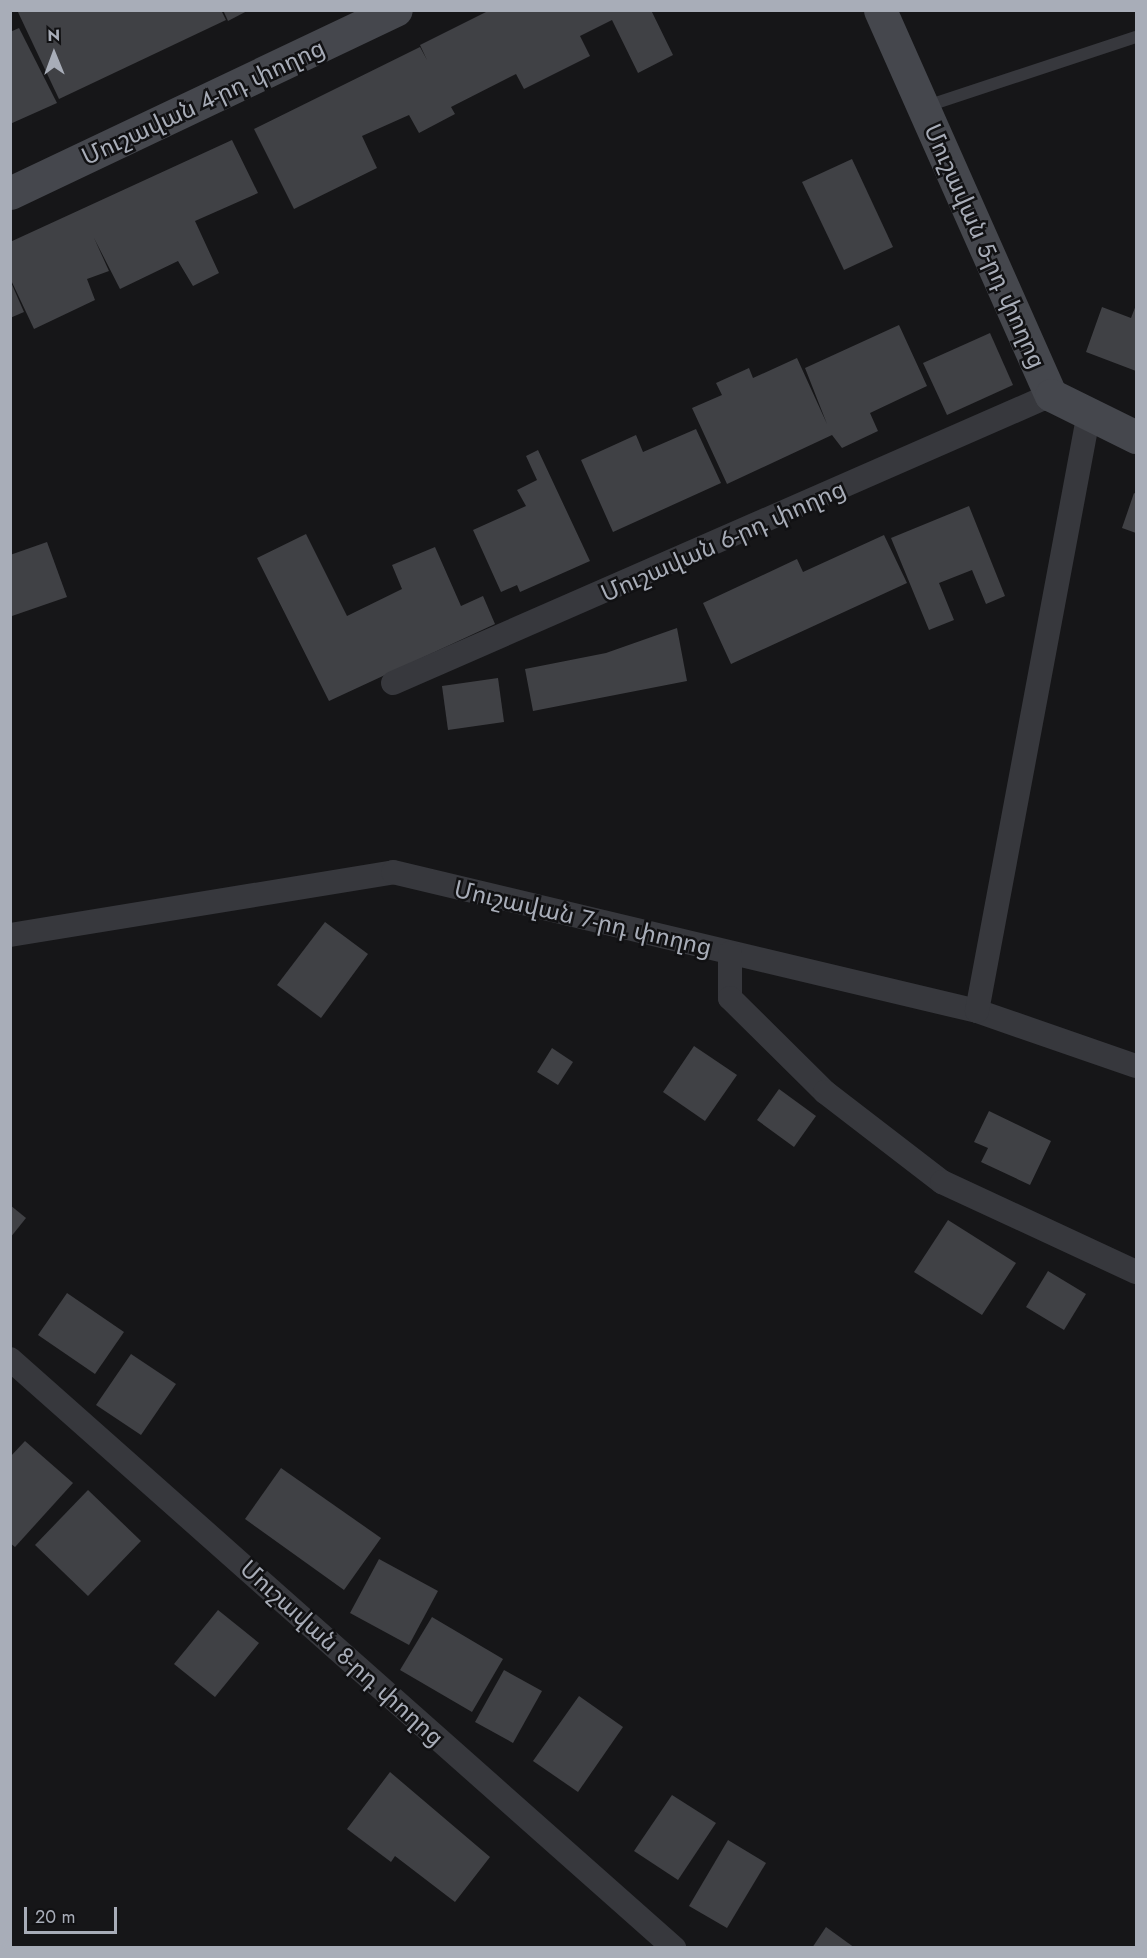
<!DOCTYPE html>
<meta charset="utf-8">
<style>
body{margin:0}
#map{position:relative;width:1147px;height:1958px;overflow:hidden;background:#161618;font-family:Jost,"Noto Sans Armenian",sans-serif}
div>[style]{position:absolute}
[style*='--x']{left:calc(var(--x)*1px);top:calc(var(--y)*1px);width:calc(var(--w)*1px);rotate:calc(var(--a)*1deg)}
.building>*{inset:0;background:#404145}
.lane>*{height:12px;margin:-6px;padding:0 6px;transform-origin:6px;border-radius:6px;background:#37383d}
.street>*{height:24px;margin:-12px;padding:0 12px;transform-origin:12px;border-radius:12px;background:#37383d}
.secondary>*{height:33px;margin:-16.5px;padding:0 16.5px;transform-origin:16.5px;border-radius:16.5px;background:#45474d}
span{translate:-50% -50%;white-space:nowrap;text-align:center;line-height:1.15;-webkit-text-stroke:5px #111113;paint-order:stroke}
.street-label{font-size:24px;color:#a8adb8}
.frame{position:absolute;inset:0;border:12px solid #a8adb8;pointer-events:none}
.north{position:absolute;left:24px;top:24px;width:60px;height:60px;-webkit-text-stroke:4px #111113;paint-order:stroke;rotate:359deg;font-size:16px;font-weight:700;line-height:24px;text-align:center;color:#a8adb8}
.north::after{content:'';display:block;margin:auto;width:21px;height:27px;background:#a8adb8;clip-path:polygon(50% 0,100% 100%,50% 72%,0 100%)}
.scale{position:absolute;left:24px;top:1907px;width:93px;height:27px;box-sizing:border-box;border:3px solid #a8adb8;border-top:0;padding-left:8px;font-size:18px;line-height:21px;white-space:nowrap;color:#a8adb8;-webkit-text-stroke:4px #111113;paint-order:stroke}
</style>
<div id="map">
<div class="building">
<div style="clip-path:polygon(17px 10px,221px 10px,226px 20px,59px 99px)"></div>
<div style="clip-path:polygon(223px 10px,249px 10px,228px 21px)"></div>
<div style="clip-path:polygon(490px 10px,651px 10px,673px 55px,638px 73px,612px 20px,580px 36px,590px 56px,524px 89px,516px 74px,451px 107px,455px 114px,419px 133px,409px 115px,362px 136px,377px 168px,294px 209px,254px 129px,420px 47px,427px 60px,420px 45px)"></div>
<div style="clip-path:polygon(19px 28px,57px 103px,10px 124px,10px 32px)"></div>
<div style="clip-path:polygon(232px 140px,258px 193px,195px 221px,219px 273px,193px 286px,178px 261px,120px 289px,94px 238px,109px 271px,87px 279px,95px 300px,34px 329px,10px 278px,10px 242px)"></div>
<div style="clip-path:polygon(852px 159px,893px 247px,844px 270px,802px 182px)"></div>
<div style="clip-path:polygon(10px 280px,24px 312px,10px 318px)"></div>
<div style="clip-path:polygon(1136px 305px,1136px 371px,1086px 352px,1102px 307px,1131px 318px)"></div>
<div style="clip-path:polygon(899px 325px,927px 386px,870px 413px,878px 431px,842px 448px,832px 435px,727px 484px,692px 408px,722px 395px,716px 383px,749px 368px,753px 378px,797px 358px,827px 424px,805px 368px)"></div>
<div style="clip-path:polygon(990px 333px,1013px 385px,947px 415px,923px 363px)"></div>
<div style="clip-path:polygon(696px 429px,721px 483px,613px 532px,581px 460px,636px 435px,643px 452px)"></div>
<div style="clip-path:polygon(538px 450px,590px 561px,520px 592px,517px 585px,501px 592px,473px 530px,526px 506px,517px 490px,537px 480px,526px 456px)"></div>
<div style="clip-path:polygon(1134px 493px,1136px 494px,1136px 533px,1122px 528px)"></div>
<div style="clip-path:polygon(969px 506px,1005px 596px,986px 604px,972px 570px,939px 583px,954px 620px,929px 630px,891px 538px)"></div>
<div style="clip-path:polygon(306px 534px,347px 616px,402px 589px,392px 565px,435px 547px,461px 606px,483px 596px,495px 624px,329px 701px,257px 558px)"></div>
<div style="clip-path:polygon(884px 535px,907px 583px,731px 664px,703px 603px,797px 559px,803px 572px)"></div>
<div style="clip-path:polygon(47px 542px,67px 597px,12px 616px,10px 555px)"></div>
<div style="clip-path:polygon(677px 628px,687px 681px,533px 711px,525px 669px,606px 653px)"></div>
<div style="clip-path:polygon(498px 678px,504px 722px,448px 730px,442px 686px)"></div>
<div style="clip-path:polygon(325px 922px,368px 954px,321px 1018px,277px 985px)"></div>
<div style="clip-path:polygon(694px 1046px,737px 1075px,705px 1121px,663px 1092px)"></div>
<div style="clip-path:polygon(552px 1048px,573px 1062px,558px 1085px,537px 1072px)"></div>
<div style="clip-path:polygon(779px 1089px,816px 1116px,794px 1147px,757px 1120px)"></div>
<div style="clip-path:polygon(989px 1111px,1051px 1141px,1030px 1185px,981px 1162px,988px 1148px,974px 1142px)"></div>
<div style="clip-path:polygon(10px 1205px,26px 1218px,10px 1238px)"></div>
<div style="clip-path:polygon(948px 1220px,1016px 1263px,982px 1315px,914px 1272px)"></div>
<div style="clip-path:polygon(1048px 1271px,1086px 1294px,1064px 1330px,1026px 1307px)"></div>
<div style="clip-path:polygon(67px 1293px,124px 1332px,95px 1374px,38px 1335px)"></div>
<div style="clip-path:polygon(131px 1354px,176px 1384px,141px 1435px,96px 1405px)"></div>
<div style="clip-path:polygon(25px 1441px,73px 1483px,15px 1547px,10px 1543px,10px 1457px)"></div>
<div style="clip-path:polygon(281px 1468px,381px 1538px,344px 1590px,245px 1519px)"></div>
<div style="clip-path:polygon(88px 1490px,141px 1541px,88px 1596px,35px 1545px)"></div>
<div style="clip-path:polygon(379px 1559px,438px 1591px,409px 1645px,350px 1613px)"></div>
<div style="clip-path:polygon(218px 1610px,259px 1643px,215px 1697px,174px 1664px)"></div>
<div style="clip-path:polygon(432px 1617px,503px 1659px,472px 1712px,400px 1670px)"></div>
<div style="clip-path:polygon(504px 1670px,542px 1691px,513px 1743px,475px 1722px)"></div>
<div style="clip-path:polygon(579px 1696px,623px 1727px,578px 1792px,533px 1761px)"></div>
<div style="clip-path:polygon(390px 1772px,490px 1857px,455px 1902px,395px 1856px,391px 1862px,347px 1829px)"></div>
<div style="clip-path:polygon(672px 1795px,716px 1823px,678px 1880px,634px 1851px)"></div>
<div style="clip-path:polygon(728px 1840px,766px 1863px,727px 1928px,689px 1906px)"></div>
<div style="clip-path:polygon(826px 1927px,855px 1948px,812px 1948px)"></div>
</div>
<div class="lane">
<div style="--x:924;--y:107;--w:223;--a:-18.3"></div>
</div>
<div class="street">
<div style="--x:393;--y:683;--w:718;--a:-23.64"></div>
<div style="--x:10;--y:935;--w:388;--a:-9.3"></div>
<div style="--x:393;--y:872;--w:600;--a:13.39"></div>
<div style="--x:977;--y:1011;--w:168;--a:19.1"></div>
<div style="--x:730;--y:953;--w:45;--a:90"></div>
<div style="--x:730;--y:998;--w:134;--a:44.7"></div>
<div style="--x:825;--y:1092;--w:148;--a:37.6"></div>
<div style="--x:942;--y:1182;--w:214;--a:24.9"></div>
<div style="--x:977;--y:1011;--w:603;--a:-79.4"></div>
<div style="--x:10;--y:1359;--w:888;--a:41.57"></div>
</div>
<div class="secondary">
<div style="--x:880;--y:10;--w:421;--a:66.1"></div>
<div style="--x:1051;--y:395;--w:95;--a:26.3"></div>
<div style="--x:10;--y:193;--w:427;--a:-25.4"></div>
</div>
<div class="street-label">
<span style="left:203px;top:102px;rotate:-25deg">Մուշավան 4-րդ փողոց</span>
<span style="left:985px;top:246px;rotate:66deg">Մուշավան 5-րդ փողոց</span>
<span style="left:723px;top:541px;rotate:-24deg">Մուշավան 6-րդ փողոց</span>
<span style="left:583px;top:918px;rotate:13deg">Մուշավան 7-րդ փողոց</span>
<span style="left:342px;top:1653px;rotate:42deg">Մուշավան 8-րդ փողոց</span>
</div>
<div class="frame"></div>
<div class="north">N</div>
<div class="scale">20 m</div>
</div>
